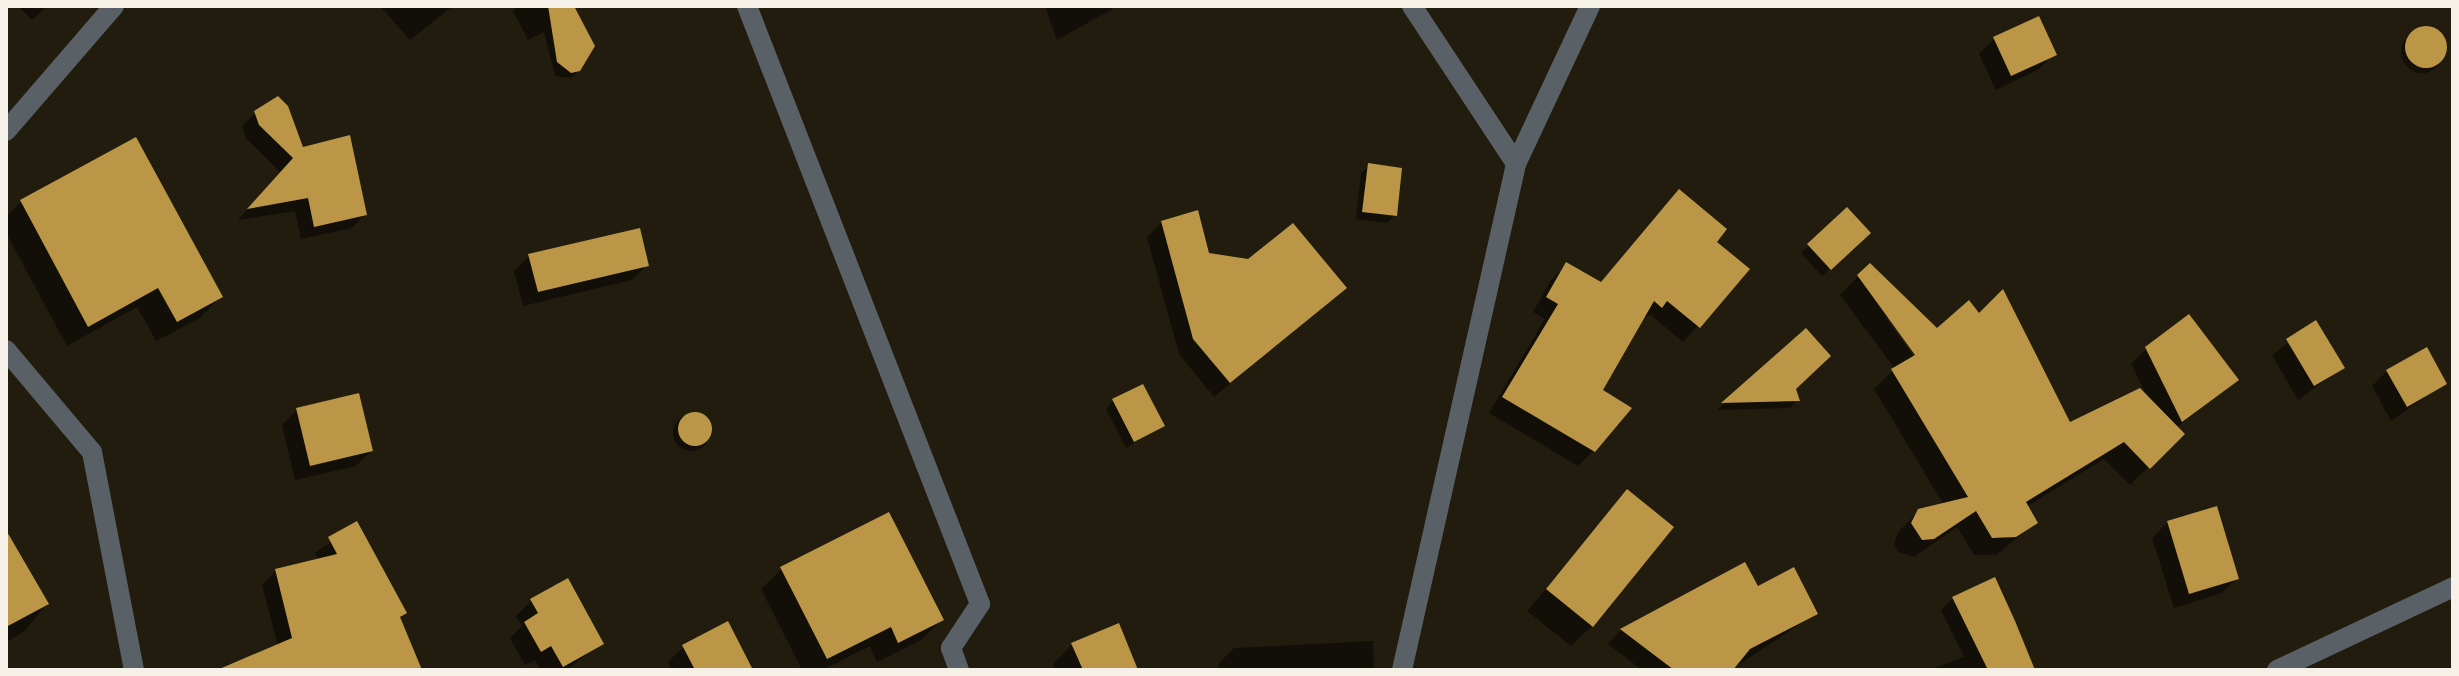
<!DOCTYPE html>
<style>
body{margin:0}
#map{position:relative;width:2459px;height:676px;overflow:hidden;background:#221c0f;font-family:"Work Sans",sans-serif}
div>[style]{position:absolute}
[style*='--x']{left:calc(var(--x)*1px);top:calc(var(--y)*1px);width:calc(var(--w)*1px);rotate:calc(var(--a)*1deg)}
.shadow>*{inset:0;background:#0007}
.round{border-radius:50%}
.building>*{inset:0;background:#ba9646}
.minor>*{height:20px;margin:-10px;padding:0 10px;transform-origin:10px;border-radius:10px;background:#5a6166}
span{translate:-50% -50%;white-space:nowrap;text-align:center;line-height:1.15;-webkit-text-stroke:8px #090703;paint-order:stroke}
.frame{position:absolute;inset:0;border:8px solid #f5f1e8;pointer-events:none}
</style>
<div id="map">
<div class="shadow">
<div style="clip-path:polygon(18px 6px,47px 6px,32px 20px)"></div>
<div style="clip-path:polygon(380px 6px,453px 6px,410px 40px)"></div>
<div style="clip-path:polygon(517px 6px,571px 6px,579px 70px,571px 78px,555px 76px,544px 32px,528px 40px,513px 11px)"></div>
<div style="clip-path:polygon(1045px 6px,1118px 6px,1057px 40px)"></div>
<div class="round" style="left:2401px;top:31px;width:42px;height:42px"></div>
<div style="clip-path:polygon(1994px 39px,2054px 54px,2039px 69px,1996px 90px,1979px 54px)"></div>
<div style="clip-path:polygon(255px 113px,303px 148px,365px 214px,352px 228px,301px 239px,295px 211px,238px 220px,281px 173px,246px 138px,242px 126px)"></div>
<div style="clip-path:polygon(135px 139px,220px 297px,200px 318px,156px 341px,137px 307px,67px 346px,6px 233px,6px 217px,21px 202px)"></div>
<div style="clip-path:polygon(1369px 166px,1395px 215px,1387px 223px,1356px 219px,1361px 173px)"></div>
<div style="clip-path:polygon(1679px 192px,1714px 242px,1747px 269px,1683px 342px,1651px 315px,1642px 318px,1600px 391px,1593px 451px,1578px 466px,1489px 413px,1545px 319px,1533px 312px,1551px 280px,1566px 265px,1600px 284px)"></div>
<div style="clip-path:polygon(1847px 210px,1868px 233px,1822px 276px,1801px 253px)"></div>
<div style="clip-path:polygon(1162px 222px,1208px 255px,1344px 288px,1214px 397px,1179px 354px,1147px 237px)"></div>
<div style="clip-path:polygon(529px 256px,647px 265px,632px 280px,523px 306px,514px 271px)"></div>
<div style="clip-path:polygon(evenodd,1858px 276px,2069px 424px,2148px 398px,2131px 364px,2146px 349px,2236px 380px,2176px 428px,2182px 434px,2130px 485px,2104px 459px,2026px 507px,2036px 523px,1996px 555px,1974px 555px,1957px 527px,1914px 557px,1898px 552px,1894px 543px,1900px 530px,1919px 511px,1944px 505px,1874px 389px,1895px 369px,1840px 295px,1858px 276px,1885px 316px,1892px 320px,1923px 362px,1919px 364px,1885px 316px)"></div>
<div style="clip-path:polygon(2316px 323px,2342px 368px,2298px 400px,2272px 355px)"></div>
<div style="clip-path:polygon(1806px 331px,1794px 389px,1797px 400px,1790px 408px,1717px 410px)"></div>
<div style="clip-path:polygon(2387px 371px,2445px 383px,2391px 421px,2372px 386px)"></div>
<div style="clip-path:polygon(1113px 401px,1162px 426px,1126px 448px,1106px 409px)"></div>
<div style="clip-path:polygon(297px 410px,371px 451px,356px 466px,295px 480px,282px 425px)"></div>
<div class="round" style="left:673px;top:415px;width:36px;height:36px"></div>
<div style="clip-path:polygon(1628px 492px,1592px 626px,1571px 646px,1527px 611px)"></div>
<div style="clip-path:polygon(2168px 522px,2237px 578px,2222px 593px,2174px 608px,2152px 538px)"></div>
<div style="clip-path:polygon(356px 524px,405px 613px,398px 620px,419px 670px,221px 670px,278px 646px,262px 585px,276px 571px,319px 560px,315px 553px)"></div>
<div style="clip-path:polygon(6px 534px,46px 604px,25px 631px,6px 642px)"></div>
<div style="clip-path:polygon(1745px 565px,1758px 589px,1816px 613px,1731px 670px,1642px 670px,1608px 644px,1621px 630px)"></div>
<div style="clip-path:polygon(782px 569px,942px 619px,921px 640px,877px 662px,870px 646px,823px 670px,802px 670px,761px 589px)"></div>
<div style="clip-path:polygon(1953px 598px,2033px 670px,1929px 670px,1964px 657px,1941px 610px)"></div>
<div style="clip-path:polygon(531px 601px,602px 643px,566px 670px,541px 670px,535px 660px,525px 665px,510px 638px,522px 626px,516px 616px)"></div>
<div style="clip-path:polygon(728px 624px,750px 670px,672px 670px,668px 662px,683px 647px)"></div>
<div style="clip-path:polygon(1373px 641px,1374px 670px,1219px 670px,1219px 663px,1234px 648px)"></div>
<div style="clip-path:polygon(1073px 644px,1136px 670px,1056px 670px,1053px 664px)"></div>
</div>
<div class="building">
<div style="clip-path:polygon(548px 6px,574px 6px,595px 46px,580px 71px,571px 73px,557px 62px)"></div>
<div style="clip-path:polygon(2039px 16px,2057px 55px,2011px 76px,1993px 37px)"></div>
<div class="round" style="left:2405px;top:26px;width:42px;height:42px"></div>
<div style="clip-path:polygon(278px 96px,288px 106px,303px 147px,350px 135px,367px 215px,314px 227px,308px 198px,247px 209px,293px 158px,259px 125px,254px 111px)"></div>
<div style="clip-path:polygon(136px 137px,223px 297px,177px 322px,158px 288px,88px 327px,20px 200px)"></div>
<div style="clip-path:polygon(1368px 163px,1402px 168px,1397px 216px,1362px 212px)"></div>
<div style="clip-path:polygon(1679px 189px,1727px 229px,1717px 242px,1750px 269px,1700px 328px,1667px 301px,1662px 308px,1654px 301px,1603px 390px,1632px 408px,1595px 452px,1502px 397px,1558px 304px,1546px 297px,1566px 262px,1601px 282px)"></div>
<div style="clip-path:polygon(1847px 207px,1871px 233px,1831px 270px,1807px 244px)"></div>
<div style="clip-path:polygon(1198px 210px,1209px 253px,1248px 259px,1293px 223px,1347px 288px,1230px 383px,1193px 339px,1161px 221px)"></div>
<div style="clip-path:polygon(640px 228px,649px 266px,538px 292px,528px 254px)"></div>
<div style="clip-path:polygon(1870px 263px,1937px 328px,1969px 300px,1979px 313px,2003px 289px,2070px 422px,2140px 388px,2185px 434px,2150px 469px,2124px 442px,2026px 502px,2038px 523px,2016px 537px,1992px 538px,1976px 511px,1934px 539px,1922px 540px,1911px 523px,1918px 509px,1968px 497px,1891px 369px,1915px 355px,1857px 275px)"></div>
<div style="clip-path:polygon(2189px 314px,2239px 380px,2182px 422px,2145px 347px)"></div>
<div style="clip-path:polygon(2316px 320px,2345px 368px,2314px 386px,2286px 339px)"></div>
<div style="clip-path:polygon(1806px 328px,1831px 356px,1796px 389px,1800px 401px,1721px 403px)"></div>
<div style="clip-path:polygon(2427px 347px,2447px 384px,2407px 407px,2386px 370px)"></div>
<div style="clip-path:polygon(1143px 384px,1165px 426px,1134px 442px,1112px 399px)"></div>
<div style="clip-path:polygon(359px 393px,373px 451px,310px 466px,296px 408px)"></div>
<div class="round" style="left:678px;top:412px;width:34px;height:34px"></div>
<div style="clip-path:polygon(1627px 489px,1674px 527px,1593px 627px,1546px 589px)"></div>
<div style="clip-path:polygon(2217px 506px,2239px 579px,2189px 594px,2167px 521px)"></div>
<div style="clip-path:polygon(889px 512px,944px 620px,898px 643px,891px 627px,827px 659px,780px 567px)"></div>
<div style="clip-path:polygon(357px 521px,407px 613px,400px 617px,422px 670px,217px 670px,292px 638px,275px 569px,337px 554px,328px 537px)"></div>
<div style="clip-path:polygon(6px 530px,49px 604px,6px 627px)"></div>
<div style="clip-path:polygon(1745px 562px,1758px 586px,1794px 567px,1818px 614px,1750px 649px,1733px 670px,1674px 670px,1620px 629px)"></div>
<div style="clip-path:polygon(1995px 577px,2015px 621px,2035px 670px,1988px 670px,1952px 597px)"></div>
<div style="clip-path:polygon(568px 578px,604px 644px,563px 667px,551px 646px,541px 652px,524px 622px,538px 613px,530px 599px)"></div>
<div style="clip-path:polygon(728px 621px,753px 670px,695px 670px,682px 645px)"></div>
<div style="clip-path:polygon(1119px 623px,1138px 670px,1083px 670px,1071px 643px)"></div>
</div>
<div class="minor">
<div style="--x:747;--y:6;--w:642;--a:68.71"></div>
<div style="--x:980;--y:604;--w:53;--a:123.4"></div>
<div style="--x:951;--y:648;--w:23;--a:70"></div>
<div style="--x:1412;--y:6;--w:189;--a:56.6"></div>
<div style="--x:6;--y:131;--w:165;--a:-49.2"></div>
<div style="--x:6;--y:350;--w:133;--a:49.9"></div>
<div style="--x:92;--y:452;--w:222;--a:79.1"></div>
<div style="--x:1402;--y:670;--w:519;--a:-77.3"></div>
<div style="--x:1516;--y:164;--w:174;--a:-64.9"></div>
<div style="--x:2277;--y:670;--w:195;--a:-25.2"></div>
</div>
<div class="frame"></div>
</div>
